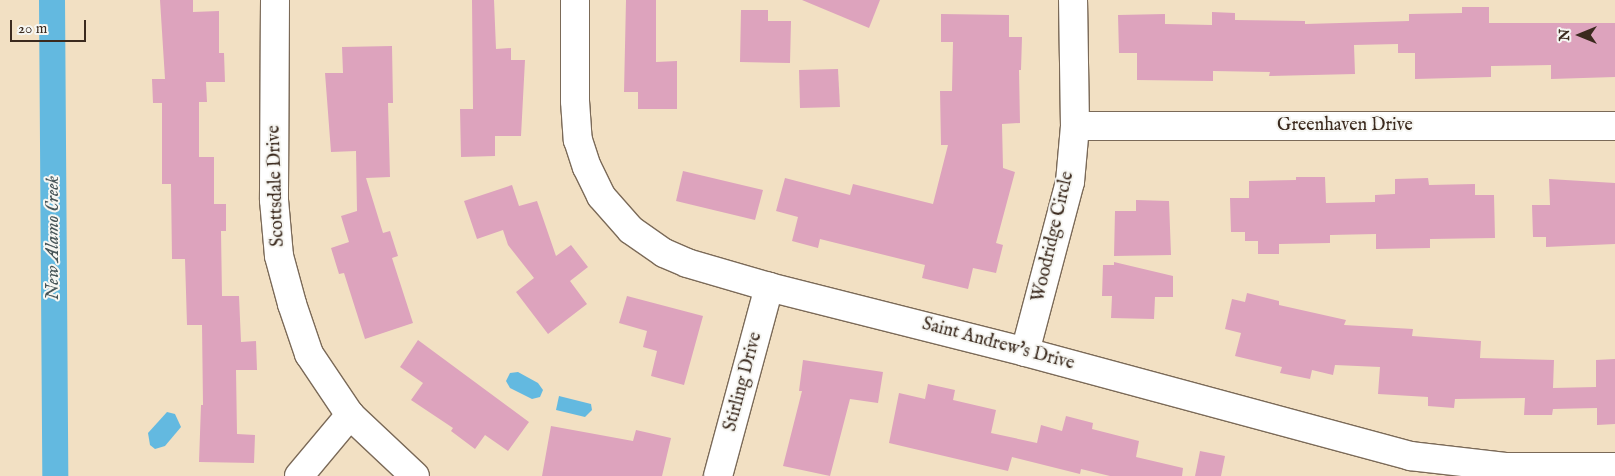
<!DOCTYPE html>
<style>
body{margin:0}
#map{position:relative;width:1615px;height:476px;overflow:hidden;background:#f2e0c3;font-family:"IM FELL English",serif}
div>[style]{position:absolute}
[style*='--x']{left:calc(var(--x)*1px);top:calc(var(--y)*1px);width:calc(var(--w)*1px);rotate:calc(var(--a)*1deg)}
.water>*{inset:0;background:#63b9e0}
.canal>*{height:26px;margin:-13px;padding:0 13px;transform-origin:13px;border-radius:13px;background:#63b9e0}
.building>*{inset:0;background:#dda3bd}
.roads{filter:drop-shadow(1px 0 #7b6a58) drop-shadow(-1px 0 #7b6a58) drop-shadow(0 1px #7b6a58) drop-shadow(0 -1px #7b6a58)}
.minor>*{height:28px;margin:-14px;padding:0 14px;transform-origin:14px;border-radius:14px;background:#fff}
span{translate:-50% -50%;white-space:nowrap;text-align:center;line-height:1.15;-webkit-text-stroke:4px #f6f6f2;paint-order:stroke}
.street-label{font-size:18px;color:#3b2a1e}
.water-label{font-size:19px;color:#475558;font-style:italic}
.north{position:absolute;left:1555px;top:10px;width:50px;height:50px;-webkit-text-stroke:4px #f6f6f2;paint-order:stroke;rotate:270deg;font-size:14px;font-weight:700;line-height:20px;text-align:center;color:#3b2a1e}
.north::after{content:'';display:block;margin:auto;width:18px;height:22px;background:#3b2a1e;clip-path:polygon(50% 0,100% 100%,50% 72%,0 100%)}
.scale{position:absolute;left:10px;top:20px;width:76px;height:22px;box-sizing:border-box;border:2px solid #3b2a1e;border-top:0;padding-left:6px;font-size:15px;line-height:18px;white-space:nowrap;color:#3b2a1e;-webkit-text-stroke:4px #f6f6f2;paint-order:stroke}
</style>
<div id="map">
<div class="water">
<div style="clip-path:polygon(518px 372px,538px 383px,543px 390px,540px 397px,532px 399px,510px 388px,506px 381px,510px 373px)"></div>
<div style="clip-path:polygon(559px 396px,591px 404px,592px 410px,585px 417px,556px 410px)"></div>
<div style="clip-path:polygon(167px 412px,175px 414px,181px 427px,165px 446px,155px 449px,150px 445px,148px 433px)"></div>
</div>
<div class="canal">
<div style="--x:52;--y:0;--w:476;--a:89.6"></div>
</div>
<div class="building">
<div style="clip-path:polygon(160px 0,193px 0,193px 12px,219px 11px,219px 53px,224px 53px,225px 82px,206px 82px,207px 102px,199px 102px,199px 157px,214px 157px,214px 204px,226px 204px,226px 231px,221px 231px,222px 296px,239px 296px,241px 342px,256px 341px,257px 370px,236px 370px,237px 434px,255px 435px,254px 463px,199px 462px,201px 405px,203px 405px,202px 325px,187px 325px,185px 259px,172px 259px,171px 184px,162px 184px,162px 103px,153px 103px,152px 79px,165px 79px)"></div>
<div style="clip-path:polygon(472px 0,494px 0,496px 49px,511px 48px,511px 60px,525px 60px,521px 136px,495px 136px,495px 156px,461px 157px,460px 109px,473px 109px)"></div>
<div style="clip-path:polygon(626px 0,656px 0,656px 62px,677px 61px,677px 109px,638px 109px,638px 92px,624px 92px)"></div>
<div style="clip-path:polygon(802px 0,880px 0,869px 28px)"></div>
<div style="clip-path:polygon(1462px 7px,1489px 7px,1489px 23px,1615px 23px,1615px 77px,1551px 79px,1551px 65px,1491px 66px,1491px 77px,1415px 79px,1415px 53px,1398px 53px,1398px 44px,1354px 45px,1355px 74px,1269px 76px,1270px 72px,1213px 71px,1213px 81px,1137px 80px,1137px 53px,1119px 53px,1118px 15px,1165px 14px,1165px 24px,1212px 25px,1212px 12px,1235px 13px,1235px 20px,1305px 21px,1305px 24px,1409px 21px,1409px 14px,1462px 13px)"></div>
<div style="clip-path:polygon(741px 10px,768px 10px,768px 21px,791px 21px,790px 63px,740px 62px)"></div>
<div style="clip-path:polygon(941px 14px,1009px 15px,1009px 37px,1022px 37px,1021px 70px,1019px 70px,1020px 123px,1002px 124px,1003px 168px,1015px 172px,996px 243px,1003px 245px,996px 273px,973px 268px,968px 289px,922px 278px,925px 265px,820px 239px,818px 248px,792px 241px,798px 217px,776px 211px,785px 178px,850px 195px,853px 184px,933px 204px,948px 145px,941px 145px,940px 91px,952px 91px,953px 42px,941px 42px)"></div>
<div style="clip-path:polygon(392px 46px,393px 103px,388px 103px,390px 177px,366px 178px,383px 233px,390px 231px,398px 256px,392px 258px,413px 323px,365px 339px,344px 273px,339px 274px,331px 248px,349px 242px,341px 216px,357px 211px,356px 151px,331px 152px,325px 73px,343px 73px,342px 47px)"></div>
<div style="clip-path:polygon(838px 69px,840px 107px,800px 108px,799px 70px)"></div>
<div style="clip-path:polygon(683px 171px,763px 190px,755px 220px,676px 201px)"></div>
<div style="clip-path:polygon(1296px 177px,1325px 177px,1326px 203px,1375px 202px,1375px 195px,1395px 194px,1395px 179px,1428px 178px,1429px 185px,1475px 184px,1475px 195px,1494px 195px,1495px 238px,1430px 239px,1430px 248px,1376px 249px,1376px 234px,1330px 235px,1330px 243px,1279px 244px,1279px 254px,1258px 254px,1258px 241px,1245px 241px,1245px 232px,1231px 232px,1230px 198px,1249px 198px,1249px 181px,1296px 180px)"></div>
<div style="clip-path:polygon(1549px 179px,1615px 183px,1615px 244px,1546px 247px,1546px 237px,1533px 237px,1532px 205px,1550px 205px)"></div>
<div style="clip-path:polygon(512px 185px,519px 206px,537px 201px,556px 256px,571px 245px,588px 267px,570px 281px,587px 304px,548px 334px,516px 292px,534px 278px,508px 245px,503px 230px,477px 239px,464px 201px)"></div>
<div style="clip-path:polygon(1136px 200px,1169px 201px,1171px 255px,1114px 256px,1115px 211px,1136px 211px)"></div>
<div style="clip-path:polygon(1114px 262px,1173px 276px,1173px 297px,1155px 297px,1154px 319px,1111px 318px,1112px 296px,1102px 296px,1103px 265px,1114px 265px)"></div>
<div style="clip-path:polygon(1247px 293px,1279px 301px,1279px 305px,1346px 320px,1344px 325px,1413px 329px,1412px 336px,1481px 341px,1480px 358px,1554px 360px,1553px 388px,1596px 387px,1596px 360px,1615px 359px,1615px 424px,1597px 425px,1597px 408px,1553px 409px,1552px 415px,1524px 415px,1525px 398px,1455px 399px,1454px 408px,1428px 406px,1428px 397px,1378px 394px,1380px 367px,1335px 365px,1333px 375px,1312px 370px,1310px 379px,1280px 373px,1282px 367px,1235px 356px,1241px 333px,1225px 329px,1232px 299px,1245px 302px)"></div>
<div style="clip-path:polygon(627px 296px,703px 316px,684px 385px,651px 376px,657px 351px,643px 347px,647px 331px,619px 323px)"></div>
<div style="clip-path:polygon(418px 340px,529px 422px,508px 451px,485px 435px,475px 449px,451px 431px,453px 428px,411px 400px,423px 383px,400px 367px)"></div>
<div style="clip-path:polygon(803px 360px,883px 372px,878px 403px,850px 399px,830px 476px,783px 466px,802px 391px,799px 391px)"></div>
<div style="clip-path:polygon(928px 384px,955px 390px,953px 400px,996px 410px,991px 433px,1037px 443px,1041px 425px,1062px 431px,1066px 416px,1093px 423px,1092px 429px,1139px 441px,1136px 457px,1183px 468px,1182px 476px,1110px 476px,1081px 469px,1080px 474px,1012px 457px,1008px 471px,889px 443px,899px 393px,925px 399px)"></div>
<div style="clip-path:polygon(551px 426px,633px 441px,636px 430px,671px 438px,662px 476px,542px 476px)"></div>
<div style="clip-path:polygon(1200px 451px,1225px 456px,1221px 476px,1195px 476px)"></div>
</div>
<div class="roads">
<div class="minor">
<div style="--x:275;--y:0;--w:200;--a:90.3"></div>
<div style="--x:274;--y:200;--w:56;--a:84.9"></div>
<div style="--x:279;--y:256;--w:50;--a:74.8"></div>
<div style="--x:292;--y:304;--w:53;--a:71.2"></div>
<div style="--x:309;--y:354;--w:73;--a:56.1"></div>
<div style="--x:350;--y:415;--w:89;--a:43.2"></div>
<div style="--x:575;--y:0;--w:101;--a:90"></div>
<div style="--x:575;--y:101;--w:39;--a:86"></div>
<div style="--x:578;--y:140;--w:28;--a:72"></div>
<div style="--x:587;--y:167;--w:32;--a:64"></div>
<div style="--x:601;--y:196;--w:45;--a:48.6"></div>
<div style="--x:631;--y:230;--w:40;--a:34.9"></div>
<div style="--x:664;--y:253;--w:25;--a:23"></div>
<div style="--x:687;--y:263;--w:85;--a:16.3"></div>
<div style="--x:769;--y:287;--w:264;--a:14.2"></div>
<div style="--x:1025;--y:352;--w:399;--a:15.1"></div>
<div style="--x:1410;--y:456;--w:98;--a:6.5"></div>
<div style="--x:1507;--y:467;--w:108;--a:0"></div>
<div style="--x:1075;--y:126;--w:540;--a:0"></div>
<div style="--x:1025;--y:352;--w:176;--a:-75.2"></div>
<div style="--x:1070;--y:182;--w:56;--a:-84.9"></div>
<div style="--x:1075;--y:126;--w:126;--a:-90.9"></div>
<div style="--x:299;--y:476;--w:80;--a:-50.1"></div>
<div style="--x:718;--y:476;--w:196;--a:-74.9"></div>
</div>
</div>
<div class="street-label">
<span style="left:1345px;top:126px">Greenhaven Drive</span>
<span style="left:277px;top:186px;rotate:-92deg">Scottsdale Drive</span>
<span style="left:1054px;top:237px;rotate:-77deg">Woodridge Circle</span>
<span style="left:998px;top:345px;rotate:15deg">Saint Andrew's Drive</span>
<span style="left:744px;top:382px;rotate:-75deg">Stirling Drive</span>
</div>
<div class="water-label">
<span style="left:54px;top:238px;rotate:-90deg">New Alamo Creek</span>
</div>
<div class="north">N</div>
<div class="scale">20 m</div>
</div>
